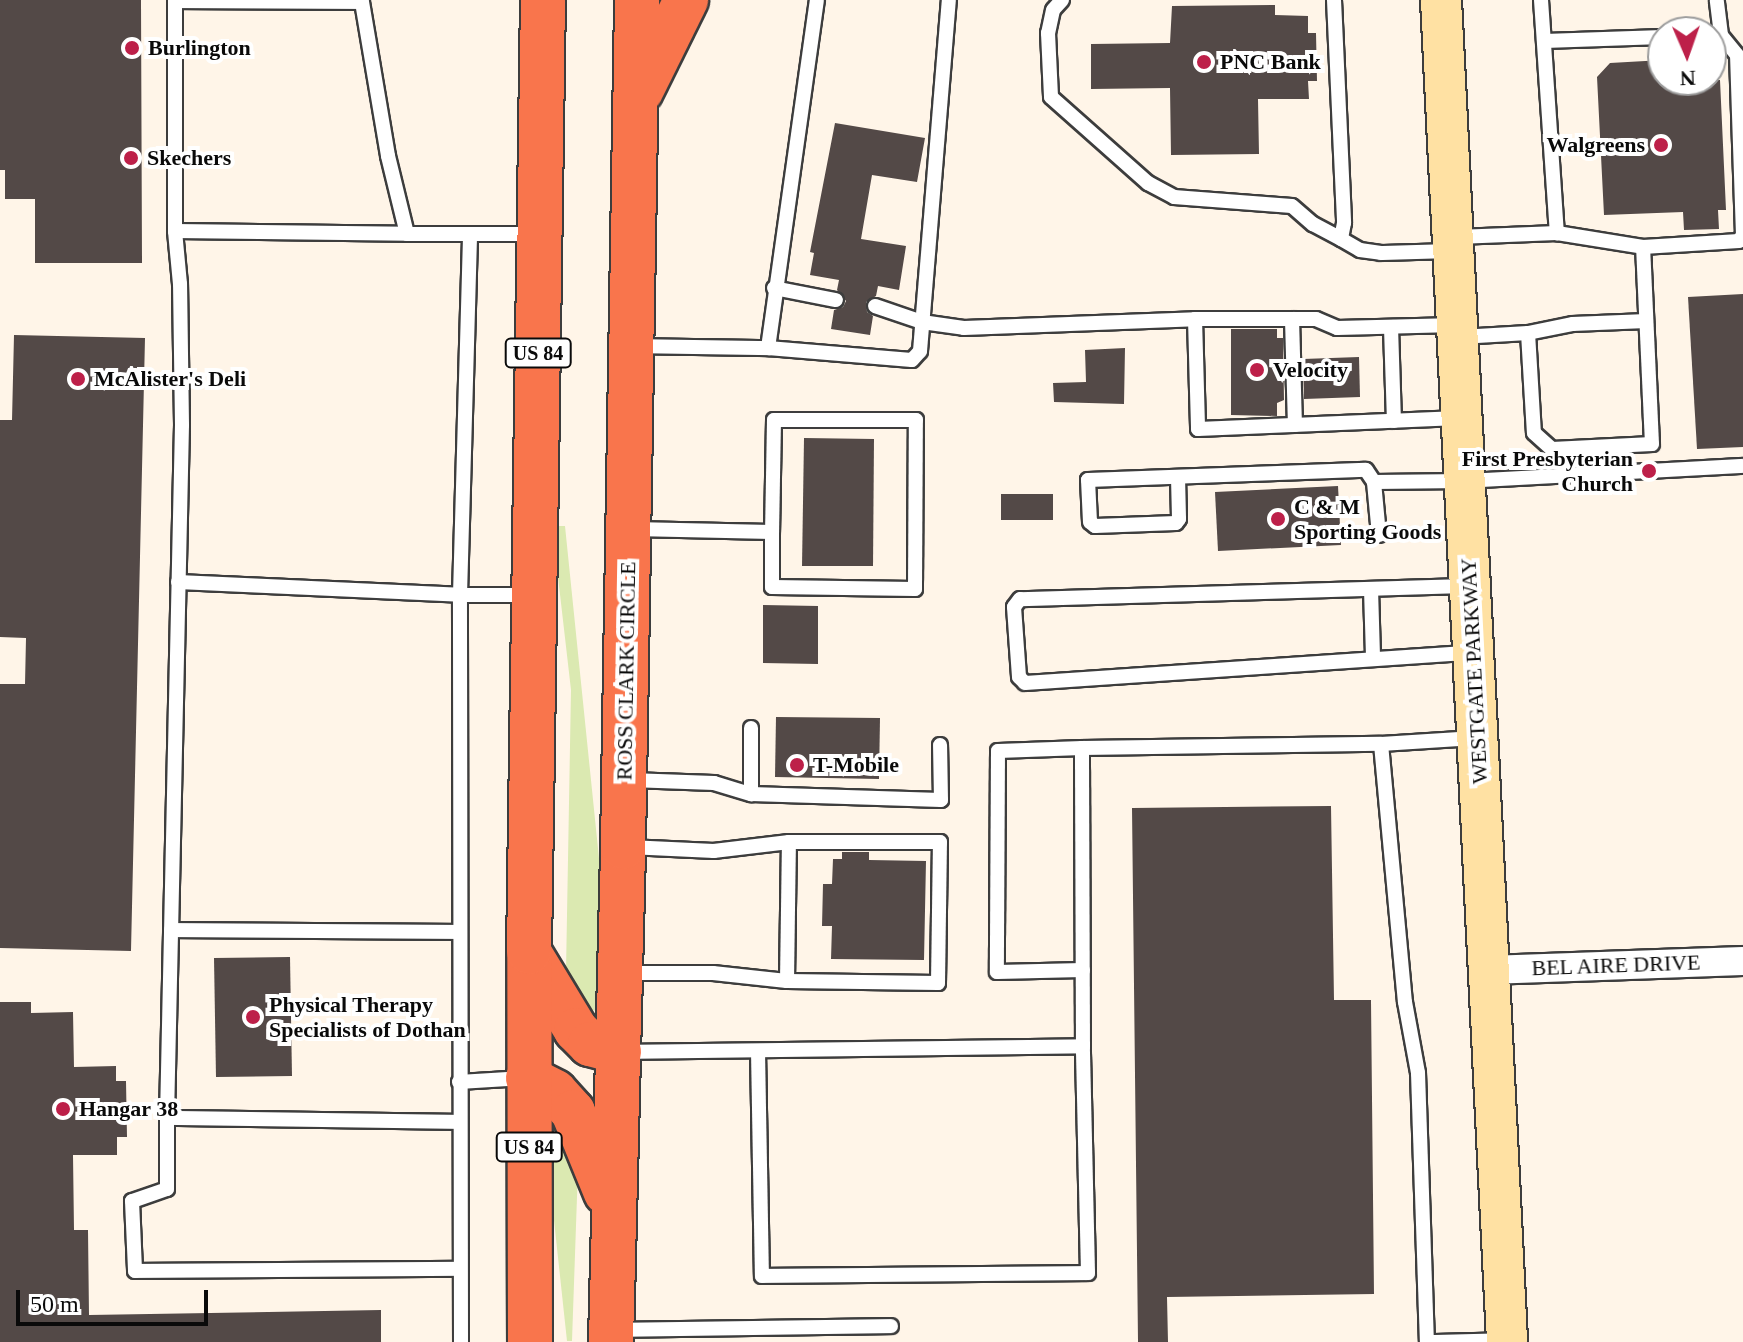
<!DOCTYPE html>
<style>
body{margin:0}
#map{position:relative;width:1743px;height:1342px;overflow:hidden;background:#fff5e8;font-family:Georgia,serif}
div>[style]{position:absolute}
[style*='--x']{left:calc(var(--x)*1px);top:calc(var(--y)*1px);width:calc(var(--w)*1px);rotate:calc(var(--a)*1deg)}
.green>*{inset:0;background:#dbe9b1}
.building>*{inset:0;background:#534947}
.roads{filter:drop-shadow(2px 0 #3d3d3d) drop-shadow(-2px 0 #3d3d3d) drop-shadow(0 2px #3d3d3d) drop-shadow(0 -2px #3d3d3d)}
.lane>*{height:14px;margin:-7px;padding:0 7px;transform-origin:7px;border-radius:7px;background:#fff}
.street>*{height:28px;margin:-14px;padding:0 14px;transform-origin:14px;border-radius:14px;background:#fff}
.secondary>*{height:40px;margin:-20px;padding:0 20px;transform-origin:20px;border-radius:20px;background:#ffe1a3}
.highway>*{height:44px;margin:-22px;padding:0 22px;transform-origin:22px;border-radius:22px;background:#f9754c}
.dots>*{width:22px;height:22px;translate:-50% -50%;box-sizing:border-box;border:4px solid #fff;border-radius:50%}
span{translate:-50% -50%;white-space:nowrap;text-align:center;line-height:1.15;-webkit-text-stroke:8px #fff;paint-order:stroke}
.shield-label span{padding:2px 6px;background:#fff;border:2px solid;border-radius:6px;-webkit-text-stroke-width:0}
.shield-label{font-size:20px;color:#0a0a0a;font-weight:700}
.poi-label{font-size:22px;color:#0a0a0a;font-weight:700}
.left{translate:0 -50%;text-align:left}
.right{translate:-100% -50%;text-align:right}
.street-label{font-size:22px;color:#0a0a0a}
.north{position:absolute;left:1647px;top:16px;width:80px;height:80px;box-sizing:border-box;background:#fff;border:2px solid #9d9d9d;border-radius:50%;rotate:178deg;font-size:22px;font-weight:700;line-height:32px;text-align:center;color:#0a0a0a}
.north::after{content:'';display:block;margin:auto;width:28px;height:36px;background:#bd2049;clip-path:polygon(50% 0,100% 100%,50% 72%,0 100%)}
.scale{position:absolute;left:16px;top:1290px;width:192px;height:36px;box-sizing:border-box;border:4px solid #0a0a0a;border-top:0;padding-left:10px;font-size:24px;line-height:28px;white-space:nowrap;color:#0a0a0a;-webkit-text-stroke:6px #fff;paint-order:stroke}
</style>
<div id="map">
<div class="green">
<div style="clip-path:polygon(559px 526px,565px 526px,600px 868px,597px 1011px,577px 1007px,566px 971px,571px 690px,558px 577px)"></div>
<div style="clip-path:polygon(567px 1127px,578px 1168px,572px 1341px,567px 1341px,553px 1211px,552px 1132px)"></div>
</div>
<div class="building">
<div style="clip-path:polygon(0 0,141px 0,142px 263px,35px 263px,35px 199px,5px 199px,5px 170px,0 170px)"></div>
<div style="clip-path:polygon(1275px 5px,1275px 15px,1308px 16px,1308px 33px,1316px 33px,1317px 81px,1308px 81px,1309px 99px,1258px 99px,1259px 154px,1171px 155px,1170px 88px,1091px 89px,1091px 44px,1170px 43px,1172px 6px)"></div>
<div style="clip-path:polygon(1663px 60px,1663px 80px,1720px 80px,1726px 210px,1718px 210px,1719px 229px,1684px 230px,1683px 212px,1604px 215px,1597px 77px,1610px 63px)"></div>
<div style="clip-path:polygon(835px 123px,925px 138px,917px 182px,872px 175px,861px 239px,906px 246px,899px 290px,878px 286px,876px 296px,866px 302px,867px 312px,873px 316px,870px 335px,831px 329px,834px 310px,843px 307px,846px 301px,837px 290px,839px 280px,810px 275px,814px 253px,810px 252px)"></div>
<div style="clip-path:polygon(1743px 294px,1743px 447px,1697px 449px,1688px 297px)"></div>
<div style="clip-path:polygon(1231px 329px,1277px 329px,1277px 338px,1283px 338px,1284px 400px,1277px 403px,1277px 416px,1231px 415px)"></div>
<div style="clip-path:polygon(14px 335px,145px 338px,131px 951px,0 948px,0 684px,25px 684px,26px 638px,0 637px,0 420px,12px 420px)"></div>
<div style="clip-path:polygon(1125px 348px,1124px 404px,1054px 402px,1053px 383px,1086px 382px,1085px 350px)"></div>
<div style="clip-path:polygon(1359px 357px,1360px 397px,1304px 399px,1303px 359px)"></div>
<div style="clip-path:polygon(804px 438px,874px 439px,873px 566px,802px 566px)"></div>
<div style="clip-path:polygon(1338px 486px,1341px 545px,1218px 551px,1215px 492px)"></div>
<div style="clip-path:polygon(1001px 494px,1053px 494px,1053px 520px,1001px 520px)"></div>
<div style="clip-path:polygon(763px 605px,818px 606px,818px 664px,763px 663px)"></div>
<div style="clip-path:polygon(776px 717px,880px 718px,879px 779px,775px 777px)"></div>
<div style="clip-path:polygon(1331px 806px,1334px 1000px,1371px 1000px,1374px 1294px,1167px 1297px,1168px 1342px,1138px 1342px,1132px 808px)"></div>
<div style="clip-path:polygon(842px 852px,869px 852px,869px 860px,926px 861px,924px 960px,831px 959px,832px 926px,822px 926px,823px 884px,832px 884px,833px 859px,842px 859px)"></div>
<div style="clip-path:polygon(290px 957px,292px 1076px,216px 1077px,214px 958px)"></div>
<div style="clip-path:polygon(0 1002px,31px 1002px,31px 1013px,73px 1012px,74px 1067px,116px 1066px,116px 1081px,126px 1081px,127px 1137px,117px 1137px,117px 1155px,73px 1155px,74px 1230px,88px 1230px,89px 1315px,381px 1310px,381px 1342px,0 1342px)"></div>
</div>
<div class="roads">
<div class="lane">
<div style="--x:1062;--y:0;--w:13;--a:132"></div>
<div style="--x:1053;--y:10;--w:24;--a:102"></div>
<div style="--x:1048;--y:33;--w:64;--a:87.3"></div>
<div style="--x:1051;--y:97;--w:130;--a:41.6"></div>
<div style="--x:1148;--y:183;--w:30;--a:28"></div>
<div style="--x:1174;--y:197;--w:118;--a:4.4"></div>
<div style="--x:1292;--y:206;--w:28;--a:41"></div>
<div style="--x:1313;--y:224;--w:32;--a:28"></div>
<div style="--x:1334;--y:0;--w:223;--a:87.4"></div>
<div style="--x:1344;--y:223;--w:16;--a:101"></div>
<div style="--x:1341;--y:239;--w:22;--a:30"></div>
<div style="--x:1360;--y:250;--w:21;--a:8"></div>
<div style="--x:1381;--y:253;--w:71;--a:-1.6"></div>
<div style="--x:1541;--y:0;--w:234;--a:86.1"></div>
<div style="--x:175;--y:1;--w:187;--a:0.3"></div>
<div style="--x:362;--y:2;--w:156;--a:80.4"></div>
<div style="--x:388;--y:156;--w:80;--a:76.3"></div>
<div style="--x:407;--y:234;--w:128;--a:0"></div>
<div style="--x:1544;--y:41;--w:119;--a:-1.9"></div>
<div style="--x:175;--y:231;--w:232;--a:0.7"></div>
<div style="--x:1457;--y:237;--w:100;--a:-2.3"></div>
<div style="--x:1557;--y:233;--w:87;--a:9.2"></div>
<div style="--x:1643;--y:247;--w:96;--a:-3.6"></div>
<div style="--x:1739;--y:241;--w:7;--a:-56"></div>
<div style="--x:1743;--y:235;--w:180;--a:-91.9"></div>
<div style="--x:1737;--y:55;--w:26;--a:-129"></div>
<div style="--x:1721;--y:35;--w:35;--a:-97"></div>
<div style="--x:774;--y:288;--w:63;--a:11"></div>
<div style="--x:875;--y:306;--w:50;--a:18.8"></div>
<div style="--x:922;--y:322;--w:42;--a:8.1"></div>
<div style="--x:964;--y:328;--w:231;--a:-2.2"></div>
<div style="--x:1195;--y:319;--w:121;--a:0"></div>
<div style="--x:1316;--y:319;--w:23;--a:23"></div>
<div style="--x:1337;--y:328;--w:119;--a:-1.4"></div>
<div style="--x:1195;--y:319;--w:110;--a:88.4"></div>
<div style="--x:1198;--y:429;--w:261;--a:-2.4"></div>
<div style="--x:1292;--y:319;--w:106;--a:88.4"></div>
<div style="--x:1391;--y:327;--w:94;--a:88.2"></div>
<div style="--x:1528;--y:333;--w:100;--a:86.6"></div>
<div style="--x:1534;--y:433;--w:24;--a:42"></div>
<div style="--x:1552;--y:449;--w:100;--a:-2.9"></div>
<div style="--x:1652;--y:444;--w:197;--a:-92.6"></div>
<div style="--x:1460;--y:337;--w:68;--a:-3.4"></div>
<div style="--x:1528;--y:333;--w:46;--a:-11.3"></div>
<div style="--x:1573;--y:324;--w:73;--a:-2.4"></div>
<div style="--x:636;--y:346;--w:132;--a:0.9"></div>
<div style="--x:768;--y:348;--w:351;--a:-82"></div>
<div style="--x:768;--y:348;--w:144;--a:4.8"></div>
<div style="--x:912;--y:360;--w:12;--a:-48"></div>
<div style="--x:920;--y:351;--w:352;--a:-85.3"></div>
<div style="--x:1178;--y:477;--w:42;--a:88.6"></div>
<div style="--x:1179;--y:519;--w:5;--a:127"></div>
<div style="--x:1176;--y:523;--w:81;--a:177.9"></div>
<div style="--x:1095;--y:526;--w:6;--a:-141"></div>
<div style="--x:1090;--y:522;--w:42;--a:-92.7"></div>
<div style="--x:1088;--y:480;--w:278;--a:-2.1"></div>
<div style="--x:1366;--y:470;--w:14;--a:56"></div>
<div style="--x:633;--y:529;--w:139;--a:1.2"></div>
<div style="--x:772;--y:532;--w:55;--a:90"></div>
<div style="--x:772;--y:587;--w:143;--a:0.8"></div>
<div style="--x:915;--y:589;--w:169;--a:-89.7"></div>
<div style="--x:916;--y:420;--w:142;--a:180"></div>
<div style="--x:774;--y:420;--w:112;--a:91"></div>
<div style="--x:1379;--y:535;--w:53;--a:-95.4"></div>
<div style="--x:1374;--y:482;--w:91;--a:-0.6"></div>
<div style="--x:1465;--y:481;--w:278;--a:-3.1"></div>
<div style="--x:178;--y:582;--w:282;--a:2.6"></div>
<div style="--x:460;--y:595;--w:70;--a:0"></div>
<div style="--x:1465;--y:586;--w:445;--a:178.3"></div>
<div style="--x:1020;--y:599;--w:10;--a:127"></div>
<div style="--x:1014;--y:607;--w:70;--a:85.9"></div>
<div style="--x:1019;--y:677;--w:8;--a:45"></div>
<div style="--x:1025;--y:683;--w:445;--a:-3.9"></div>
<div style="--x:1371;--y:589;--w:68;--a:88.3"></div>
<div style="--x:751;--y:728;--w:66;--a:90"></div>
<div style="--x:1381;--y:744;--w:259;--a:84.7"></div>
<div style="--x:1405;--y:1002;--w:72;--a:79.6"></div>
<div style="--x:1418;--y:1073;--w:269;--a:88.1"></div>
<div style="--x:1082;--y:748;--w:84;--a:178"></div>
<div style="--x:998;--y:751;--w:221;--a:90.3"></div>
<div style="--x:997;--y:972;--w:86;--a:-1.3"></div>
<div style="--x:630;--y:780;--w:84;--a:2"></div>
<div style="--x:714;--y:783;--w:39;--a:17"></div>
<div style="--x:751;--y:794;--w:190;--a:1.8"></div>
<div style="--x:941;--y:800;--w:55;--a:-91"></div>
<div style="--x:171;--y:930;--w:288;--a:0.4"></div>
<div style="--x:625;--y:973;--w:88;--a:0"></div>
<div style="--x:713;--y:973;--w:74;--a:6.2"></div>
<div style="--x:787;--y:981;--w:151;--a:0.8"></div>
<div style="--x:938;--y:983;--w:141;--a:-89.2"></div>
<div style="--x:940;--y:842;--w:151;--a:180"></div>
<div style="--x:789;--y:842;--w:76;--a:173.2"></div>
<div style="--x:714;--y:851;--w:86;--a:-177.3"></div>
<div style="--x:787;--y:981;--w:139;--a:-89.2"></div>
<div style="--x:758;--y:1051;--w:225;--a:89"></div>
<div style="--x:762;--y:1276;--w:326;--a:-0.5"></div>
<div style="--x:1088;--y:1273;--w:227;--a:-91.3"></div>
<div style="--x:623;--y:1052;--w:460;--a:-0.7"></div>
<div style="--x:1083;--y:1046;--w:298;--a:-90.2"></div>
<div style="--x:1082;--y:748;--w:299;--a:-0.8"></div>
<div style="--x:1381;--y:744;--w:94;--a:-3.7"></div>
<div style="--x:459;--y:1082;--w:65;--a:-3.5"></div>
<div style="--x:167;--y:1118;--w:693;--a:-88.76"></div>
<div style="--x:182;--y:425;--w:141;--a:-90.8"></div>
<div style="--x:180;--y:284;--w:53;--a:-95.4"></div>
<div style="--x:175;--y:231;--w:231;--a:-90"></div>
<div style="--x:459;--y:1122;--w:292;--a:-179.2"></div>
<div style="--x:167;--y:1118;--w:71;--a:90"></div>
<div style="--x:167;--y:1189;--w:37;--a:161"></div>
<div style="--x:132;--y:1201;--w:70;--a:87.5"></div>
<div style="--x:135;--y:1271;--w:325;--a:-0.4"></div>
<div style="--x:615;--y:1330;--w:276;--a:-0.8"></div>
<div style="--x:461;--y:1342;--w:747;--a:-90.08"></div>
<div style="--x:460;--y:595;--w:359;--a:-88.4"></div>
<div style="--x:1432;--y:1342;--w:74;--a:-1.5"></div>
</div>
<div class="street">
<div style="--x:1488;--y:970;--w:255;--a:-2"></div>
</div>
<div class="secondary">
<div style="--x:1441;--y:0;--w:1344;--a:87.18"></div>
</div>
<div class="highway">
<div style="--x:641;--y:91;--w:102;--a:-63.7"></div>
<div style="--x:530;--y:954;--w:89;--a:58.8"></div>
<div style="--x:576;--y:1030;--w:20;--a:45"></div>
<div style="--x:590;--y:1044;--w:30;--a:15"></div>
<div style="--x:528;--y:1078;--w:30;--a:27"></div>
<div style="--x:555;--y:1092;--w:27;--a:48"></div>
<div style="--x:573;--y:1112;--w:87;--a:67.8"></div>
<div style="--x:530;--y:1342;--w:390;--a:-90.1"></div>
<div style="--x:529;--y:952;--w:952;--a:-89.16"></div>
<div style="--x:611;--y:1342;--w:495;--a:-88.6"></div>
<div style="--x:623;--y:847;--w:847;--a:-89.05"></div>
</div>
</div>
<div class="dots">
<div style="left:132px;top:48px;background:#bd2049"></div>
<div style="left:1204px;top:62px;background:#bd2049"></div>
<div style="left:1661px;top:145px;background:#bd2049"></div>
<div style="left:131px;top:158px;background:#bd2049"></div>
<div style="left:1257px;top:370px;background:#bd2049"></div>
<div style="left:78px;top:379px;background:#bd2049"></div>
<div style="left:1649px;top:471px;background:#bd2049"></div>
<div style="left:1278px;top:519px;background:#bd2049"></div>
<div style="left:797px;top:765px;background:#bd2049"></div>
<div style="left:253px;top:1017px;background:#bd2049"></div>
<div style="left:63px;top:1109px;background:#bd2049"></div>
</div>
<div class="shield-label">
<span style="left:538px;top:353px">US 84</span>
<span style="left:529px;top:1147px">US 84</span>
</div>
<div class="poi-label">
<span class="left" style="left:148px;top:48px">Burlington</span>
<span class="left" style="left:1220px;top:62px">PNC Bank</span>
<span class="right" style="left:1645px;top:145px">Walgreens</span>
<span class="left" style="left:147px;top:158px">Skechers</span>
<span class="left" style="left:1273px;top:370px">Velocity</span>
<span class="left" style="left:94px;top:379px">McAlister's Deli</span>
<span class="right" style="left:1633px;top:471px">First Presbyterian<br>Church</span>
<span class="left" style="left:1294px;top:519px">C &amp; M<br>Sporting Goods</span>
<span class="left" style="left:813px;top:765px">T-Mobile</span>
<span class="left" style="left:269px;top:1017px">Physical Therapy<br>Specialists of Dothan</span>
<span class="left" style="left:79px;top:1109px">Hangar 38</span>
</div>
<div class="street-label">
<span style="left:626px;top:671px;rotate:-89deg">ROSS CLARK CIRCLE</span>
<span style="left:1474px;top:671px;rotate:-93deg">WESTGATE PARKWAY</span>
<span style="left:1616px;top:965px;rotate:-2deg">BEL AIRE DRIVE</span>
</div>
<div class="north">N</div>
<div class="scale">50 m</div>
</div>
